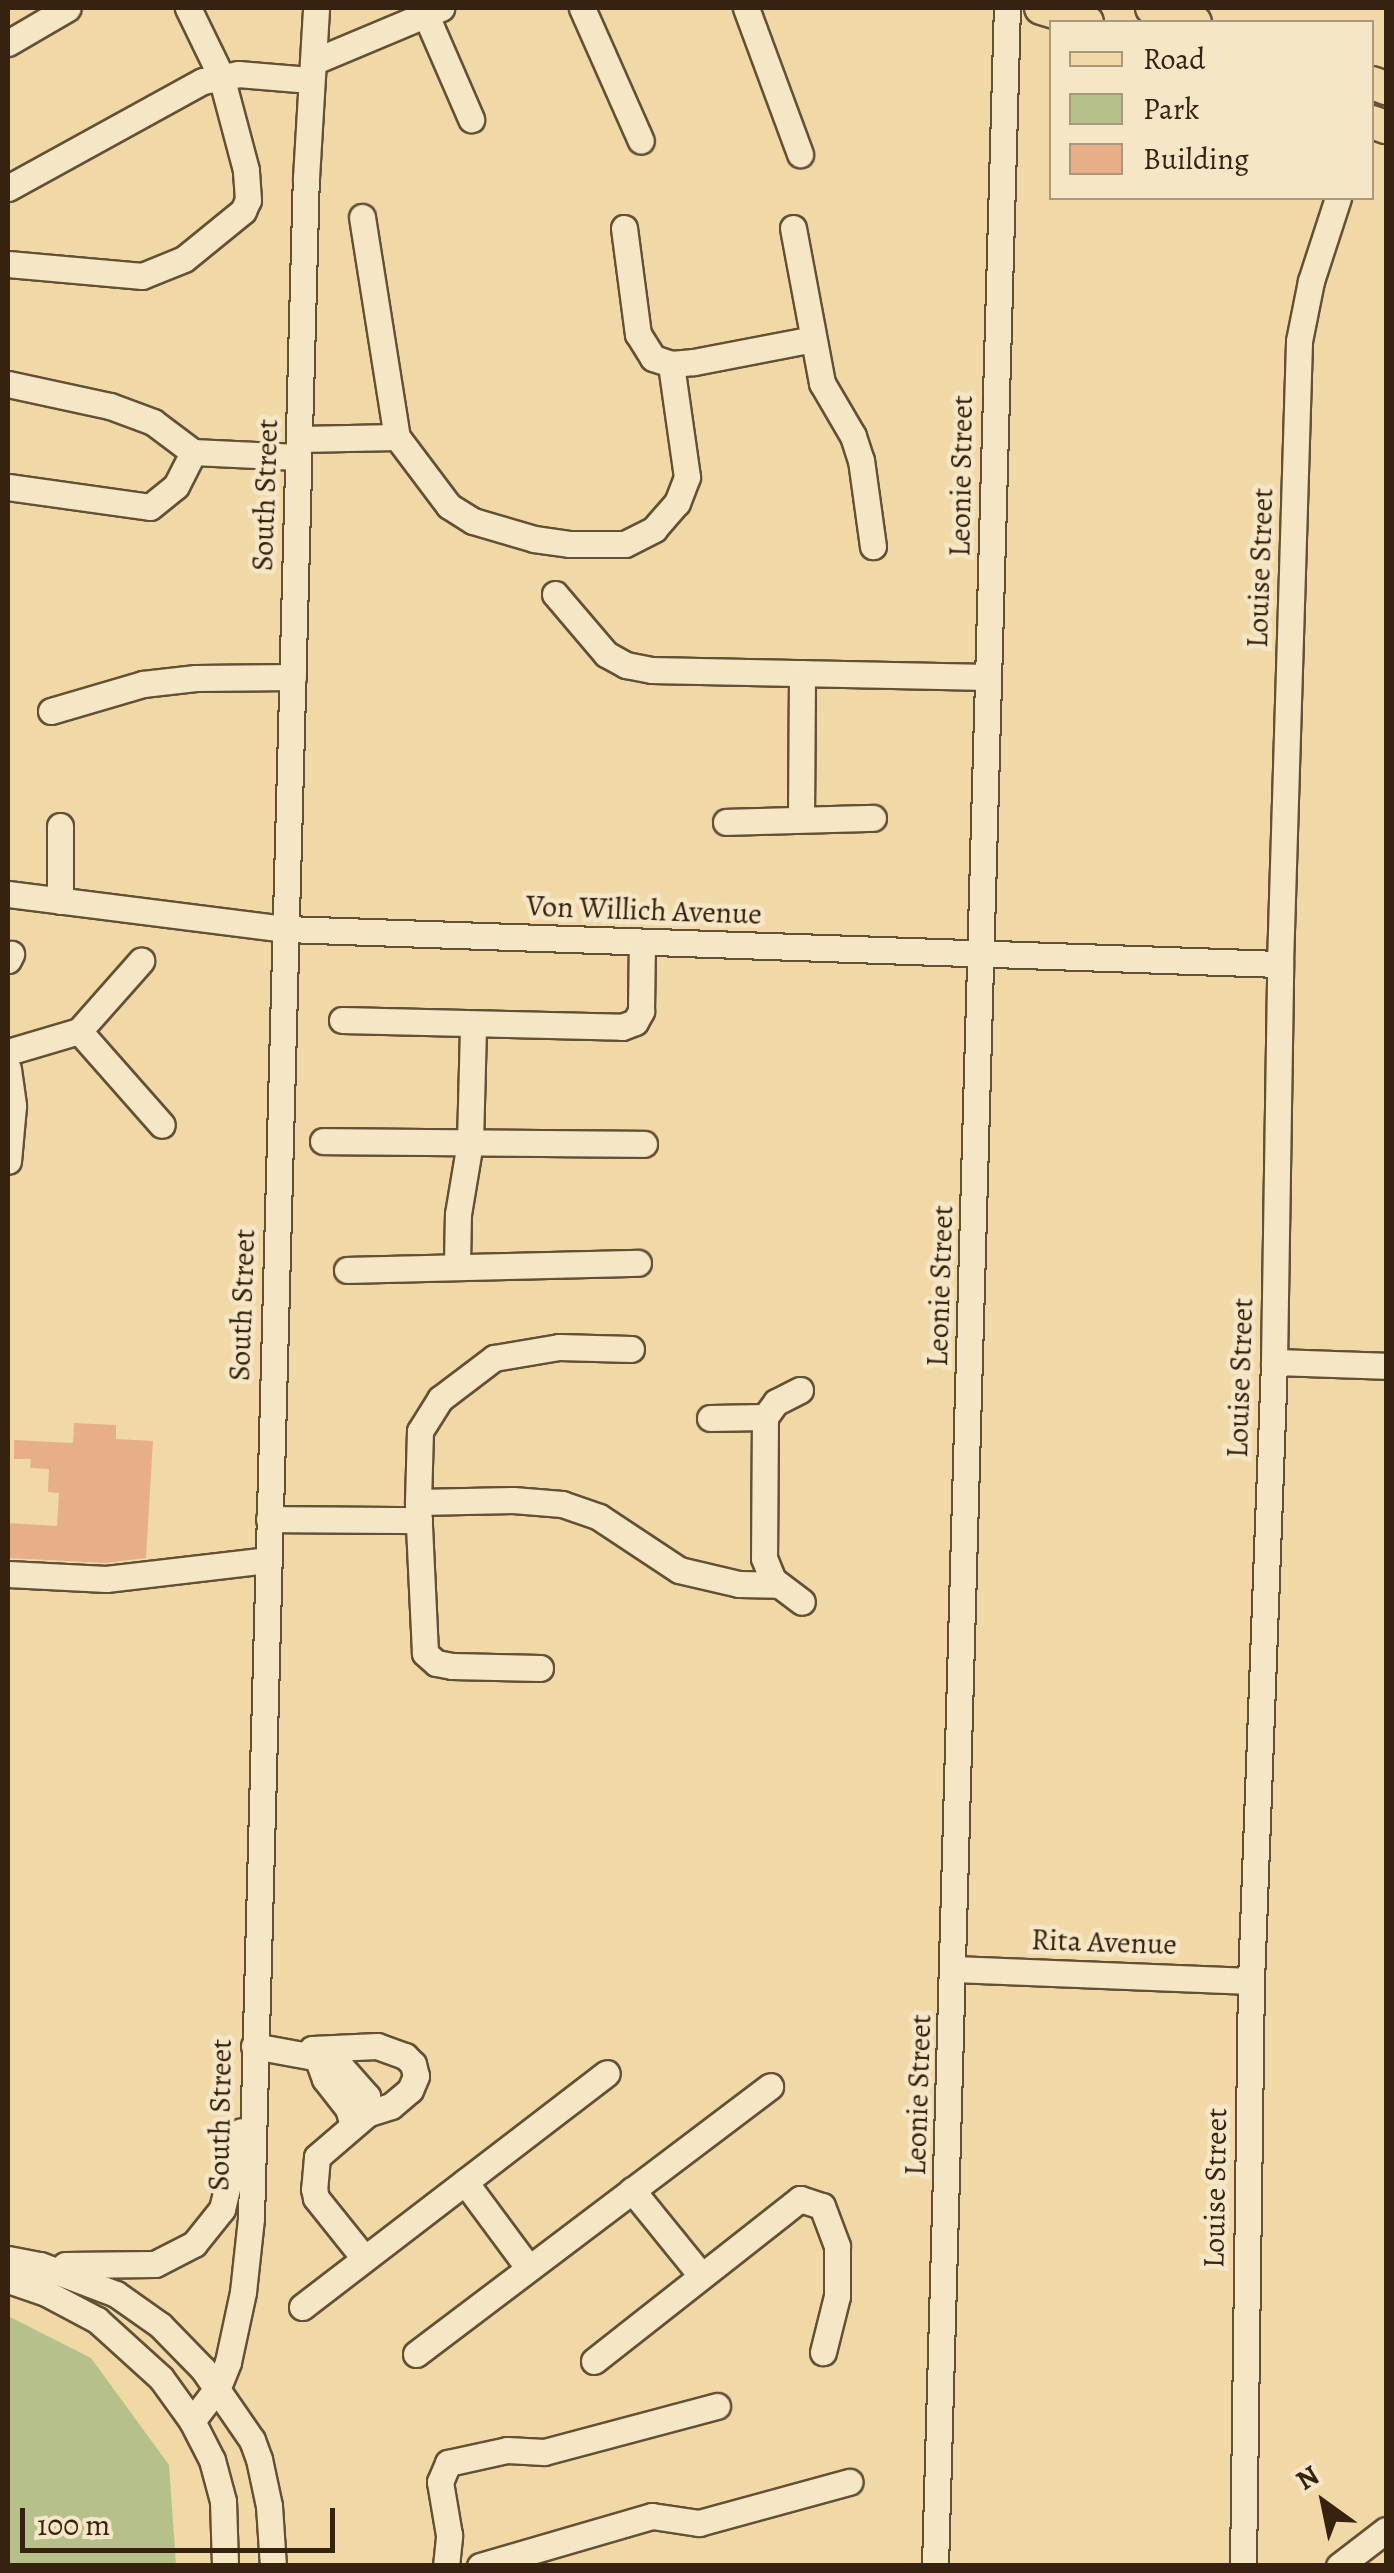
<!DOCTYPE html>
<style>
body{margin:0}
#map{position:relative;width:1394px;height:2573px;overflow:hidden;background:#f0d9a7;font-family:Alegreya,serif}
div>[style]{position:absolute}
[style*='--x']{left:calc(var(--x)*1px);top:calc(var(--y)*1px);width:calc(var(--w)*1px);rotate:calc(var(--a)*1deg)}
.green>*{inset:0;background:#b5c08b}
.building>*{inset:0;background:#e7af88}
.roads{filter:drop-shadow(2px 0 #645035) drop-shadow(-2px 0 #645035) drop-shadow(0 2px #645035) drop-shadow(0 -2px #645035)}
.minor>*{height:25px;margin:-12.5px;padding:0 12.5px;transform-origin:12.5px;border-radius:12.5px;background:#f5e6c6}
.major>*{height:32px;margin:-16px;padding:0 16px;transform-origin:16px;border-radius:16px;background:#f0d9a7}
span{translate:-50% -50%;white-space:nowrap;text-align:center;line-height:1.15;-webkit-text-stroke:9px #f5e6c6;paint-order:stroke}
.street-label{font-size:30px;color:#36220f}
.frame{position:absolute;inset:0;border:10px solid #36220f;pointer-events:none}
.legend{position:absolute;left:1049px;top:20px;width:325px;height:180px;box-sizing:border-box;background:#f5e6c6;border:2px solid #a9987d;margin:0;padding:12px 18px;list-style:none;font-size:30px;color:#36220f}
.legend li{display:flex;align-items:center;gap:20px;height:50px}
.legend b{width:50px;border:2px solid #a9987d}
.north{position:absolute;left:1274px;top:2453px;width:100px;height:100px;-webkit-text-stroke:8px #f5e6c6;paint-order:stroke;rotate:327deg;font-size:28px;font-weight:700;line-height:40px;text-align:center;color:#36220f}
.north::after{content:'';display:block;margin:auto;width:35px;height:45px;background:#36220f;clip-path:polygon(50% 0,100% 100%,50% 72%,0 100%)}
.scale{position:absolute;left:20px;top:2508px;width:315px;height:45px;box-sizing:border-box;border:5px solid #36220f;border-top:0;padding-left:12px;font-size:30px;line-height:35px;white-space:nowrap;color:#36220f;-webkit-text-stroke:8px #f5e6c6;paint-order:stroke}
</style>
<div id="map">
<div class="green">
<div style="clip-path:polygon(8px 2316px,91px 2358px,169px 2465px,176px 2565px,8px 2565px)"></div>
</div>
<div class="building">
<div style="clip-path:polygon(74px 1423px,116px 1425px,116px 1439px,153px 1441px,146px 1558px,105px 1563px,8px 1558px,8px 1523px,57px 1526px,59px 1493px,48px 1492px,49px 1469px,30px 1468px,31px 1459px,14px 1459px,14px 1440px,73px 1443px)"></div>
</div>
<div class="roads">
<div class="minor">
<div style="--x:582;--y:8;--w:145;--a:66.1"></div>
<div style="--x:746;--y:8;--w:156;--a:69.7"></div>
<div style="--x:425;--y:13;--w:116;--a:66.5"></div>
<div style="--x:8;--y:43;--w:69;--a:-30.3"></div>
<div style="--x:315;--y:61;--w:137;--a:-22.8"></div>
<div style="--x:8;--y:188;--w:222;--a:-28.8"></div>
<div style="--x:203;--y:81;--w:36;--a:-11"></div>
<div style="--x:238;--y:74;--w:60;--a:4.8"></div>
<div style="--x:362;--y:217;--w:223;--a:81"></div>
<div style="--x:397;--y:437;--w:86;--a:53"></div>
<div style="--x:449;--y:506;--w:28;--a:32"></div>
<div style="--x:473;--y:521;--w:64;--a:16.4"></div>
<div style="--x:534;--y:539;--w:35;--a:8"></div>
<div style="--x:569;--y:544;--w:56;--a:0"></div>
<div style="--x:625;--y:544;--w:33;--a:-27"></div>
<div style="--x:654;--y:529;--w:35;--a:-49"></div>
<div style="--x:677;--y:503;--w:28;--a:-69"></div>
<div style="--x:687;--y:477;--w:114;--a:-98.1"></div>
<div style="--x:624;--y:228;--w:107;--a:82.5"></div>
<div style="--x:638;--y:334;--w:28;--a:58"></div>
<div style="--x:653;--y:358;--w:19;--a:18"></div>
<div style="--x:671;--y:364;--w:23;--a:-5"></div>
<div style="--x:694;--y:362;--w:121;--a:-10.9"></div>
<div style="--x:793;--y:228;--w:158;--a:79.4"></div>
<div style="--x:822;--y:383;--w:61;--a:59.7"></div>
<div style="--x:853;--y:436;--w:25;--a:72"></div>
<div style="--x:861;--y:460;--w:87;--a:82.1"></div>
<div style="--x:8;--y:264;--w:135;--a:5.1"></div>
<div style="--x:142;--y:276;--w:45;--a:-22"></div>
<div style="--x:184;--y:259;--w:76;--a:-39.1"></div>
<div style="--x:243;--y:211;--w:12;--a:-66"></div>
<div style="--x:248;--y:200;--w:30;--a:-94"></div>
<div style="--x:246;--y:170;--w:97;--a:-104.9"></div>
<div style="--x:221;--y:76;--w:76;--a:-115.9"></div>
<div style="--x:8;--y:384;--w:104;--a:12.2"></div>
<div style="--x:110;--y:406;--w:46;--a:20.4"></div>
<div style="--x:153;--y:422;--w:50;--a:36.9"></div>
<div style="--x:193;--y:452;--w:105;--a:2.7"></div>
<div style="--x:299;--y:439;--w:98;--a:-1.2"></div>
<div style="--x:8;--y:487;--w:143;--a:8"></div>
<div style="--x:150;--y:507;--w:33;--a:-39"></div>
<div style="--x:176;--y:486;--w:38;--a:-63"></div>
<div style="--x:555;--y:594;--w:79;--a:49.6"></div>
<div style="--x:606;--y:654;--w:23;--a:29"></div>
<div style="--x:626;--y:665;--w:26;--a:11"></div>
<div style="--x:652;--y:670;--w:336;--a:1.2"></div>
<div style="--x:51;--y:711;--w:96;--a:-16.4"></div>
<div style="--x:143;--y:684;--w:53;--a:-6.5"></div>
<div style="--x:196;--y:678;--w:97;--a:-0.6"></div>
<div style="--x:801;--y:819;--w:146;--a:-89.6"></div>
<div style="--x:726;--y:822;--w:147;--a:-1.6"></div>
<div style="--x:8;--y:894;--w:280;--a:7.2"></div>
<div style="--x:286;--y:929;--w:995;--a:2.02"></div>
<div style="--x:60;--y:901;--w:75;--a:-90"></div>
<div style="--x:8;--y:960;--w:7;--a:-63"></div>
<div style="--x:342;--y:1020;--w:280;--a:1.4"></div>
<div style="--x:622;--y:1027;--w:14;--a:-21"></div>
<div style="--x:635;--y:1022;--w:13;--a:-61"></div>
<div style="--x:641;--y:1011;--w:69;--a:-89.2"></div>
<div style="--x:79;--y:1031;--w:94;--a:-48.5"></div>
<div style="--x:8;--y:1052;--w:74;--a:-16.5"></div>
<div style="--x:79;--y:1031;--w:125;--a:48.6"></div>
<div style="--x:8;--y:1069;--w:37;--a:82"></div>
<div style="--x:13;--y:1106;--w:55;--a:95.2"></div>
<div style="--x:323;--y:1141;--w:321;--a:0.5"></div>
<div style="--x:457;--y:1264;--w:50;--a:-88.9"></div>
<div style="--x:458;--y:1214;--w:73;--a:-80.5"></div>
<div style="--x:470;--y:1142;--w:117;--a:-88.5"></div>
<div style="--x:347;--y:1270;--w:291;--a:-1.4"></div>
<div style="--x:1274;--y:1362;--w:112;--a:2"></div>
<div style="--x:800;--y:1390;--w:27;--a:153"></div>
<div style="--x:776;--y:1402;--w:19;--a:126"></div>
<div style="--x:765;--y:1417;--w:141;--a:90.4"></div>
<div style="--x:764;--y:1558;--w:24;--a:68"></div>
<div style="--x:773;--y:1580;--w:36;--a:37"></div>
<div style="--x:710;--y:1418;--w:55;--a:-1"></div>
<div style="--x:418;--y:1502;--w:95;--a:-1.2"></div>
<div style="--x:513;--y:1500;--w:49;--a:4.7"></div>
<div style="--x:562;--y:1504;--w:39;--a:19"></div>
<div style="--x:599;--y:1517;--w:96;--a:33.5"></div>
<div style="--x:679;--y:1570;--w:62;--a:13.1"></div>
<div style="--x:739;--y:1584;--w:39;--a:1"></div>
<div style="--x:269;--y:1519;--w:150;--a:0.4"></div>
<div style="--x:8;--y:1574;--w:98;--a:2.9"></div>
<div style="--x:106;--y:1579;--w:162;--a:-6.7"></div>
<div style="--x:540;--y:1668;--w:88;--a:-178.7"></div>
<div style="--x:452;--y:1666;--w:16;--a:-169"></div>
<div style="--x:436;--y:1663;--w:15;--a:-138"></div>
<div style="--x:425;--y:1653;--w:151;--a:-92.7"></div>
<div style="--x:418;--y:1502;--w:71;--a:-88.4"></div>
<div style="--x:420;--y:1431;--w:38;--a:-58"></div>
<div style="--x:440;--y:1399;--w:68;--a:-37.2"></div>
<div style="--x:494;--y:1358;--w:66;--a:-9.6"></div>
<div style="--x:559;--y:1347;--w:72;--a:1.6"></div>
<div style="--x:954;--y:1969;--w:297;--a:2.3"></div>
<div style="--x:254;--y:2046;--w:83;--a:10.4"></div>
<div style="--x:336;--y:2061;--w:47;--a:48.5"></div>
<div style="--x:367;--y:2096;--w:18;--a:90"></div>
<div style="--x:367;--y:2114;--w:66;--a:139.3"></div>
<div style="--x:317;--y:2157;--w:32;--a:95"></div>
<div style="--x:314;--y:2189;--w:9;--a:77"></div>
<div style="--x:316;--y:2198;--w:77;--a:51.3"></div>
<div style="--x:312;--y:2049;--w:65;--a:-2.6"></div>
<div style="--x:377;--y:2046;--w:30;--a:20"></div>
<div style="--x:405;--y:2056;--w:11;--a:45"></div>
<div style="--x:413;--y:2064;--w:12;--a:76"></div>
<div style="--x:416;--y:2076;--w:15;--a:113"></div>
<div style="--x:410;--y:2090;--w:25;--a:140"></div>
<div style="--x:391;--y:2106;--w:25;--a:162"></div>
<div style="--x:317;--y:2057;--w:23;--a:70"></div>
<div style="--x:325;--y:2079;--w:37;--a:52"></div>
<div style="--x:348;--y:2108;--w:18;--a:74"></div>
<div style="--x:465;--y:2182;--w:106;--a:53.5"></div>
<div style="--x:632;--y:2190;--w:108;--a:51"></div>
<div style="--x:8;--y:2259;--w:33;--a:11"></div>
<div style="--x:40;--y:2265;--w:81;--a:20.9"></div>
<div style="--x:116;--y:2294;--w:54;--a:35.2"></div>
<div style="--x:160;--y:2325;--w:62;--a:45.7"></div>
<div style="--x:203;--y:2369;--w:86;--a:55.4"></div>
<div style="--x:252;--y:2440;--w:20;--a:70"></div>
<div style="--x:259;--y:2459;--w:48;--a:78"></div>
<div style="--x:269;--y:2506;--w:60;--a:86.2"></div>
<div style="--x:65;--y:2265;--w:90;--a:-0.6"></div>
<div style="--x:155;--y:2264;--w:44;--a:-27.1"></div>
<div style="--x:194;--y:2244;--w:45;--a:-51.3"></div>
<div style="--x:222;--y:2209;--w:80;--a:-76.3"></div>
<div style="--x:8;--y:2280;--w:40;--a:18.9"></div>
<div style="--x:46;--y:2293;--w:58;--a:27.9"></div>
<div style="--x:97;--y:2320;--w:86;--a:42.2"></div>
<div style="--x:161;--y:2378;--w:53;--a:54.2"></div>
<div style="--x:192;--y:2421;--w:44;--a:62.9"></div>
<div style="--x:212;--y:2460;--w:42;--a:75"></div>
<div style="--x:223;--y:2501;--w:65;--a:88.2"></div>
<div style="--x:302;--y:2307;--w:384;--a:-37.5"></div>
<div style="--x:416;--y:2354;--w:444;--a:-37.1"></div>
<div style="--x:594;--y:2361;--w:262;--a:-38.2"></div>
<div style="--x:800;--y:2199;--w:23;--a:18"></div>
<div style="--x:822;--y:2206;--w:43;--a:69.4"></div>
<div style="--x:837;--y:2246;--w:50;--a:90"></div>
<div style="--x:837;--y:2296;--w:58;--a:104"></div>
<div style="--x:192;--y:2421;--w:43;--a:-52.6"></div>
<div style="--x:218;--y:2387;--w:27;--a:-68"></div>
<div style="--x:228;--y:2362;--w:72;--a:-77.9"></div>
<div style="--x:243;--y:2292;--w:74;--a:-83.8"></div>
<div style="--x:251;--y:2218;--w:2041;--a:-88.46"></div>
<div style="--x:306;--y:178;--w:170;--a:-86.6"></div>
<div style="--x:446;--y:2566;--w:31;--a:-84"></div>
<div style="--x:449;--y:2535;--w:54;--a:-99.6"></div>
<div style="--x:440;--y:2482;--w:21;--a:-67"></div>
<div style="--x:448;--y:2463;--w:60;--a:-12.4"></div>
<div style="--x:507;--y:2450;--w:37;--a:3"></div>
<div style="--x:544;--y:2452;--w:179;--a:-14.9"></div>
<div style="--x:480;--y:2566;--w:179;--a:-16.2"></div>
<div style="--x:652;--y:2516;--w:48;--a:8.5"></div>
<div style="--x:699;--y:2523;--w:156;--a:-15.3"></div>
<div style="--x:935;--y:2566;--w:2559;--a:-88.39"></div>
<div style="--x:1243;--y:2566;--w:585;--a:-89.22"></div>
<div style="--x:1251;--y:1981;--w:619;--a:-87.87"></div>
<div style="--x:1274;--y:1362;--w:398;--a:-89.1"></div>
<div style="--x:1280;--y:964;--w:623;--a:-88.25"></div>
<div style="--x:1299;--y:341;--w:61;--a:-78.7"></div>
<div style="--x:1311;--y:281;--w:87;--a:-72"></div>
<div style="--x:1339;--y:2566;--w:59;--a:-37.5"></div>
</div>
<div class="major">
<div style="--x:1041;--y:8;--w:48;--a:16.9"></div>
<div style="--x:1152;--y:8;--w:45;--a:18"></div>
<div style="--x:1372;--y:83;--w:15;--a:20"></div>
<div style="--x:1372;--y:122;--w:15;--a:20"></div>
</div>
</div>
<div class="street-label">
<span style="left:961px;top:476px;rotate:-89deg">Leonie Street</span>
<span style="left:265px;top:495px;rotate:-88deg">South Street</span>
<span style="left:1260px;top:568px;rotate:-88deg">Louise Street</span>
<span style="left:644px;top:910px;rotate:2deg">Von Willich Avenue</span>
<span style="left:940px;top:1286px;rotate:-88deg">Leonie Street</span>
<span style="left:242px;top:1305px;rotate:-88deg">South Street</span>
<span style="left:1240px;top:1378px;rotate:-88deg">Louise Street</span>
<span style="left:1104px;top:1942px;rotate:2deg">Rita Avenue</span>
<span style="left:918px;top:2095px;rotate:-88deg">Leonie Street</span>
<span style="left:220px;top:2115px;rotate:-89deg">South Street</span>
<span style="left:1215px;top:2188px;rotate:-89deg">Louise Street</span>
</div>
<div class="frame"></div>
<ul class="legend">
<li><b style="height:12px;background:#f0d9a7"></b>Road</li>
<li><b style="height:28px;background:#b5c08b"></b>Park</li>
<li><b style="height:28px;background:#e7af88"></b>Building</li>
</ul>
<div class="north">N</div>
<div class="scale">100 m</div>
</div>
